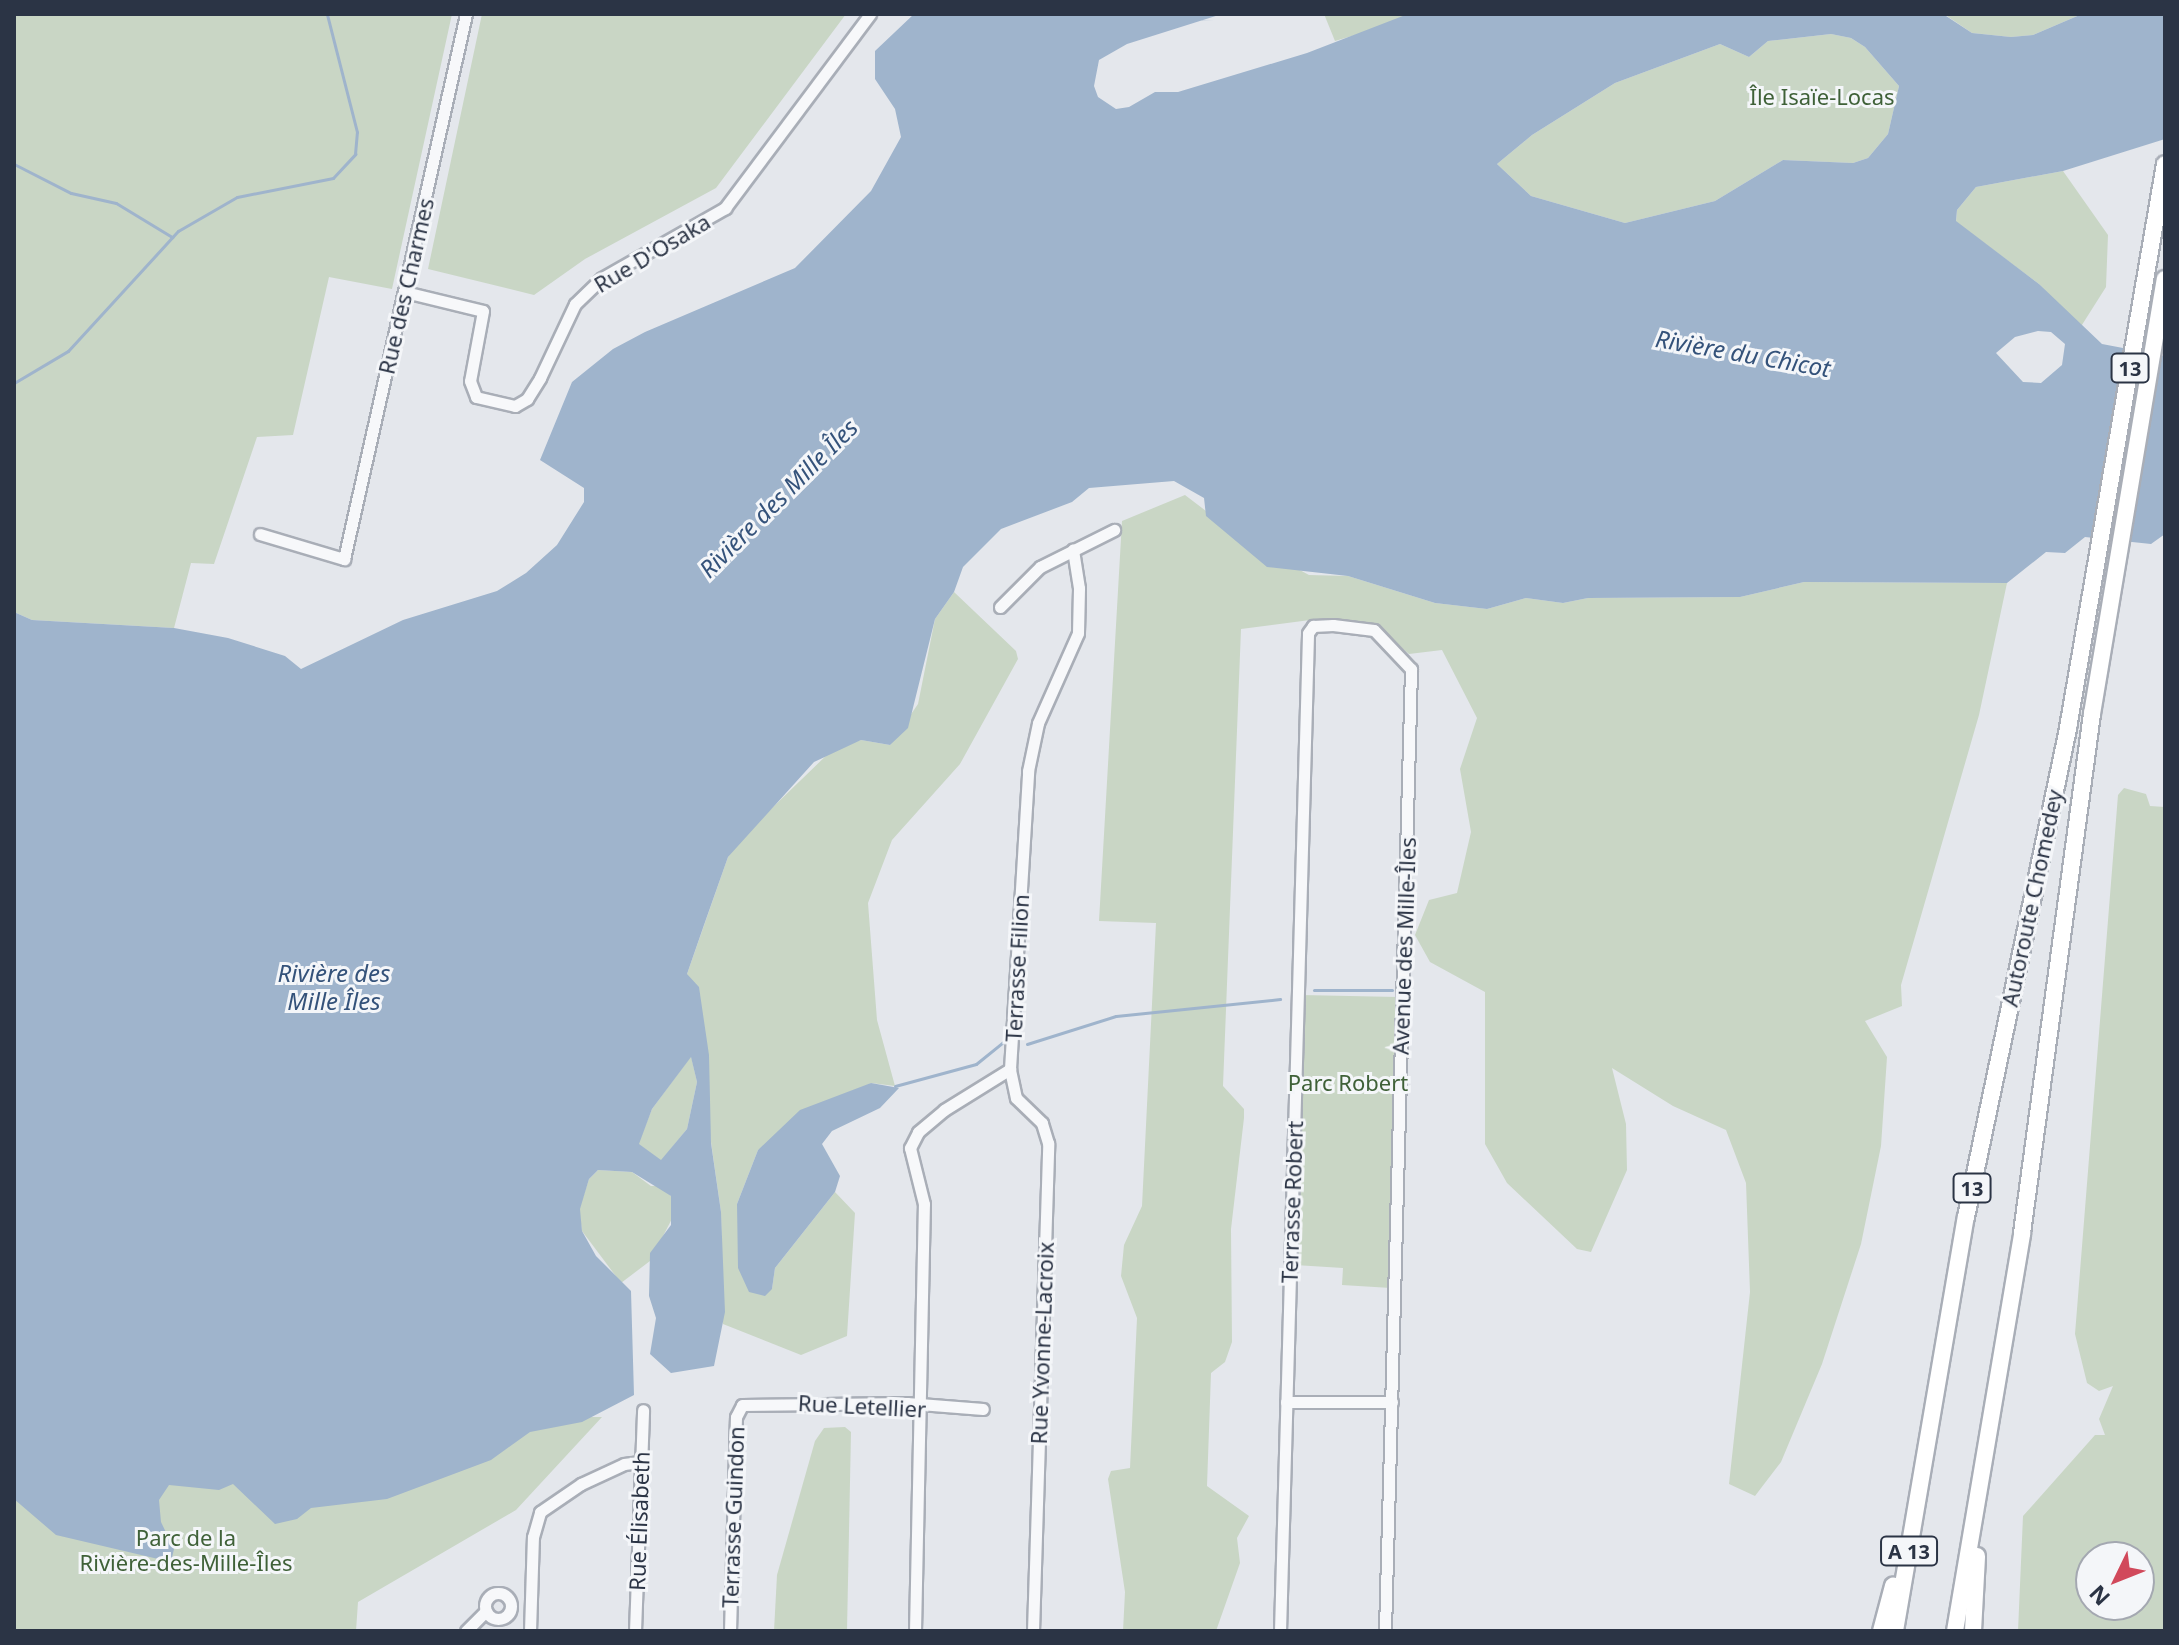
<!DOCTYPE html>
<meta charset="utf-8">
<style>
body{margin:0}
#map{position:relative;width:2179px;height:1645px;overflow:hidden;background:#e4e7ec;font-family:"Noto Sans",sans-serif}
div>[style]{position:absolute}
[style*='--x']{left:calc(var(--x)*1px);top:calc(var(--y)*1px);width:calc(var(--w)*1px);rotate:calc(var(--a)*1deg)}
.green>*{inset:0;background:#c9d6c5}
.water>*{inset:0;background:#9fb4cc}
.stream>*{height:3px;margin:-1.5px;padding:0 1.5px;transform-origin:1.5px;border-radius:1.5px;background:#9fb4cc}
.roads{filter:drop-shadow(2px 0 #a9aeb7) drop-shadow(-2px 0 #a9aeb7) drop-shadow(0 2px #a9aeb7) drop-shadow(0 -2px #a9aeb7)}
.minor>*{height:11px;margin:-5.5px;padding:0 5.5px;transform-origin:5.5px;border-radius:5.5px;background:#f7f8fa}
.minor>.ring{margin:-5.5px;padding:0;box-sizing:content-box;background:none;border:11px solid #f7f8fa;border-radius:50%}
.highway>*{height:16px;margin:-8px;padding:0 8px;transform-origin:8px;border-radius:8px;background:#fff}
span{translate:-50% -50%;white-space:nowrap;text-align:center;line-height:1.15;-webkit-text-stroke:6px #f4f6f9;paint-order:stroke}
.shield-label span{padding:2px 6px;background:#f4f6f9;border:2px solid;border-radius:6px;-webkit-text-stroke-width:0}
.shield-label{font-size:20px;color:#2b3445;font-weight:700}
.park-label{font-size:22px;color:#3f6138}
.street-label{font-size:22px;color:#2b3445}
.water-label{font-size:24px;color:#34527a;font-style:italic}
.frame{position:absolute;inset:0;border:16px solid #2b3445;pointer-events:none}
.north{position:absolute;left:2075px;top:1541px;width:80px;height:80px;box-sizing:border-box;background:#f4f6f9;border:2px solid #a4a8b1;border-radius:50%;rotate:227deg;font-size:22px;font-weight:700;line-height:32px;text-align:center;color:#2b3445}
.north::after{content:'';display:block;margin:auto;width:28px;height:36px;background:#d1495b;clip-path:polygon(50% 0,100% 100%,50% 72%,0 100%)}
</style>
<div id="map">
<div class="green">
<div style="clip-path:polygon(14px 14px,452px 14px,392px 289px,329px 277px,293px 435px,257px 437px,214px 564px,191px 563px,174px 628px,32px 620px,14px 612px)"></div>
<div style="clip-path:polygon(482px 14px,846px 14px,716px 188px,585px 259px,534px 295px,428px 269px)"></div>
<div style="clip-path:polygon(1324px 14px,1408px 14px,1396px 23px,1335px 41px)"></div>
<div style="clip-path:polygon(1944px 14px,2082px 14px,2033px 35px,2011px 37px,1972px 33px)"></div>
<div style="clip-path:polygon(1831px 34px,1851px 38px,1865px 47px,1899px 86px,1888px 134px,1868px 158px,1853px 163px,1783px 160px,1715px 201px,1625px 223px,1531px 196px,1497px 164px,1532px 135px,1615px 83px,1720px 44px,1749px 57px,1768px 41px)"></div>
<div style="clip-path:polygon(2063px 171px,2108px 235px,2106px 287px,2080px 328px,2039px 284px,1956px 222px,1957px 210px,1976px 187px)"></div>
<div style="clip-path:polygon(1185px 495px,1244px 540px,1309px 575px,1348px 576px,1435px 603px,1487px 609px,1526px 598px,1563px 603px,1588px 598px,1740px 597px,1804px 582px,2007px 583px,1979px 715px,1901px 985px,1902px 1006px,1865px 1021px,1887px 1057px,1881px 1146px,1861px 1244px,1822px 1364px,1781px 1462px,1755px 1496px,1729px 1484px,1750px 1292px,1746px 1183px,1726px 1130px,1673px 1106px,1612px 1068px,1626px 1124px,1627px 1170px,1591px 1252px,1577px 1249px,1507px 1183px,1485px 1144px,1485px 992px,1430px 962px,1415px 935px,1429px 900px,1457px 893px,1471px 832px,1460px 769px,1477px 718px,1442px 650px,1409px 654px,1379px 628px,1364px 623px,1310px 620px,1241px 629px,1223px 1086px,1244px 1109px,1244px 1118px,1231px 1229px,1232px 1342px,1225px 1362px,1211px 1373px,1207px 1486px,1249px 1516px,1237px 1538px,1240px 1563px,1216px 1631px,1123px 1631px,1125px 1592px,1108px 1479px,1111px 1471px,1130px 1468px,1137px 1318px,1121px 1276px,1124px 1245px,1142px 1206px,1156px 923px,1099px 921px,1122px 521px)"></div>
<div style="clip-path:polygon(954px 592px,1016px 651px,1018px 659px,960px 764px,892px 840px,868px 903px,877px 1020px,895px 1086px,871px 1083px,758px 1150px,737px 1204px,772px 1289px,775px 1268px,835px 1192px,855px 1213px,847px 1336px,801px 1355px,723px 1324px,721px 1212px,687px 974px,728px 857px,742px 837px,833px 749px,861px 740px,890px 745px,918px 704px,935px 619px)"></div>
<div style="clip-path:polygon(evenodd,2124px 788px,2146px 794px,2150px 806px,2165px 807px,2165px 1631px,2018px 1631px,2023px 1516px,2095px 1435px,2105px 1435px,2099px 1419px,2113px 1386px,2099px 1391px,2087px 1383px,2075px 1334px,2118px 795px,2124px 788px,2091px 1557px,2139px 1557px,2139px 1605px,2091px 1605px,2091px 1557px)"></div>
<div style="clip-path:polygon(1301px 995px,1398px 997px,1391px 1288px,1342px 1285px,1343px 1268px,1295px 1265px)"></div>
<div style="clip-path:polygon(691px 1056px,697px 1082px,687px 1129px,661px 1161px,638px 1144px,652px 1109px)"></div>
<div style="clip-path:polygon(598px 1170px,632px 1172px,651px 1186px,660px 1186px,671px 1196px,675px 1213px,650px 1261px,621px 1283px,582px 1231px,579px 1209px,589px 1179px)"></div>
<div style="clip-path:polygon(536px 1417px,602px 1417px,516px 1510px,358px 1602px,356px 1631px,14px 1631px,14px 1490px,164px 1465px)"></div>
<div style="clip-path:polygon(845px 1427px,851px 1432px,847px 1631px,774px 1631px,777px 1575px,815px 1441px,824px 1428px)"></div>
</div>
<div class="water">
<div style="clip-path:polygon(evenodd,914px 14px,1222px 14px,1127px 44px,1099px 60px,1094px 86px,1098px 97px,1116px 109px,1129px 107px,1155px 92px,1178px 92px,1307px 53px,1408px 14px,1943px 14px,1972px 33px,2011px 37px,2033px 35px,2082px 14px,2165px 14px,2165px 139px,2063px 171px,1976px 187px,1957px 210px,1956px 221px,2039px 284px,2102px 344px,2165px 356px,2165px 534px,2151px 544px,2085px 537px,2065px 553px,2046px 552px,2007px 583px,1804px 582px,1740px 597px,1588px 598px,1563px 603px,1526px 598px,1487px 609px,1435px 603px,1348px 576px,1267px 567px,1206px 516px,1204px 498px,1174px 481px,1089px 488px,1072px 502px,1001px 529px,963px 567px,954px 592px,935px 619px,908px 728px,890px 745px,861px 740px,814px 762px,728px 857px,704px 925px,687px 974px,699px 987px,709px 1055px,711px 1143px,721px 1212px,725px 1312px,714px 1366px,671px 1373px,650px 1354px,656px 1318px,649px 1296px,650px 1253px,671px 1225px,671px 1196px,632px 1172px,598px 1170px,589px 1179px,580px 1209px,582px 1231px,596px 1256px,631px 1291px,634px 1395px,582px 1422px,530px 1432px,491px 1460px,387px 1499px,311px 1508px,297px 1519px,275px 1524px,233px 1484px,219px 1490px,169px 1485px,159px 1500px,161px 1522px,174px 1549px,171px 1562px,56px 1535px,14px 1499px,14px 612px,32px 620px,174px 628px,228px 638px,285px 656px,301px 669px,403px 620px,497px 591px,526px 573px,557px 545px,584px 502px,584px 488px,540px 460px,572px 382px,613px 349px,645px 332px,795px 268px,871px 191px,901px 137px,895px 109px,875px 79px,875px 51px,914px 14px,1831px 34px,1851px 38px,1865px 47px,1899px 86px,1888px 134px,1868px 158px,1853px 163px,1783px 160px,1715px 201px,1625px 223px,1531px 196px,1497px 164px,1532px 135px,1615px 83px,1720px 44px,1749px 57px,1768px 41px,1831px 34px,914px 14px,2038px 331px,2051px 332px,2065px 344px,2062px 365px,2041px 383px,2023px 382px,1996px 353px,2015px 337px,2038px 331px,914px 14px,691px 1057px,697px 1082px,687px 1129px,661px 1160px,639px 1144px,652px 1109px,691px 1057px)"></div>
<div style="clip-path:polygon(871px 1083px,899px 1088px,880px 1108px,832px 1131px,822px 1144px,840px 1176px,835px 1192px,775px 1268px,772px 1289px,765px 1296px,749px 1292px,738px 1268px,737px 1204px,758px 1150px,800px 1110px)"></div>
</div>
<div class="stream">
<div style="--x:14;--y:164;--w:64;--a:27"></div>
<div style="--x:71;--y:193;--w:46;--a:12.5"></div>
<div style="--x:116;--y:203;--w:66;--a:31.3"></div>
<div style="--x:14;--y:383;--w:63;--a:-30.7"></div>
<div style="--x:68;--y:351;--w:163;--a:-47.5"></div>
<div style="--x:178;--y:231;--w:68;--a:-30"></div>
<div style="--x:237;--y:197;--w:98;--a:-11.2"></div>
<div style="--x:333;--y:178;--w:33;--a:-47"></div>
<div style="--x:355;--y:154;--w:22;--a:-85"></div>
<div style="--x:357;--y:132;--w:122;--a:-104.3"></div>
<div style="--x:1314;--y:990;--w:78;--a:0"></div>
<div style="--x:1027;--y:1044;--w:93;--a:-17.5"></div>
<div style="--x:1116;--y:1016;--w:165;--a:-5.9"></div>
<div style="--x:895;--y:1086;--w:84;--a:-15.2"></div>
<div style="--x:976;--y:1064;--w:36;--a:-39"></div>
</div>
<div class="roads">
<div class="minor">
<div style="--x:405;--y:292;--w:80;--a:13.7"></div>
<div style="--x:483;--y:311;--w:71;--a:100.5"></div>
<div style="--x:470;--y:381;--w:17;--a:69"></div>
<div style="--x:476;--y:397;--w:40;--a:13"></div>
<div style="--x:515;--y:406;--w:14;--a:-30"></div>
<div style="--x:527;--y:399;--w:25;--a:-58"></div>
<div style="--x:540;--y:378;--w:82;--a:-64.7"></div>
<div style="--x:575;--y:304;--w:37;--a:-44"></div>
<div style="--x:602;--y:278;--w:142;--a:-29.6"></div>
<div style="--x:725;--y:208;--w:242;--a:-53.2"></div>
<div style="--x:260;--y:534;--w:88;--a:16.6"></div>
<div style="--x:344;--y:559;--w:558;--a:-77.38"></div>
<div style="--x:1000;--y:607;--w:57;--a:-45"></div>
<div style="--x:1040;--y:567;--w:83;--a:-26.6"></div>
<div style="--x:1286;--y:1402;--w:106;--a:0"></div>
<div class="ring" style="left:485px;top:1593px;width:15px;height:15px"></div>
<div style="--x:466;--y:1631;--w:28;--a:-45"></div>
<div style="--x:530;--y:1631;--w:94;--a:-88.2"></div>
<div style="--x:533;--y:1537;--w:26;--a:-74"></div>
<div style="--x:540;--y:1512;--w:50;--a:-34.3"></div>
<div style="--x:581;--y:1484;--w:47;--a:-24.9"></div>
<div style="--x:624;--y:1464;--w:16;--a:-7"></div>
<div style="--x:635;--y:1631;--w:221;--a:-87.9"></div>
<div style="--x:730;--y:1631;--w:214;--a:-88.4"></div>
<div style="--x:736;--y:1417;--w:13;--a:-63"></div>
<div style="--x:742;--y:1405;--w:165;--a:-0.7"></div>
<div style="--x:907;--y:1403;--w:76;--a:4.5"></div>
<div style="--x:915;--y:1631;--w:427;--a:-88.8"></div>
<div style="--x:924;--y:1204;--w:58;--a:-104"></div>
<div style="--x:910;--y:1148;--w:18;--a:-63"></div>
<div style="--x:918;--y:1132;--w:34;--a:-40"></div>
<div style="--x:944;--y:1110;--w:78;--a:-31.8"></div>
<div style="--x:1033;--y:1631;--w:488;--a:-88.2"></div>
<div style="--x:1048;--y:1143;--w:21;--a:-107"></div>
<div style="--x:1042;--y:1123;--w:36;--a:-136"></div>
<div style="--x:1016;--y:1098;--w:30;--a:-102"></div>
<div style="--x:1010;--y:1069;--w:299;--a:-86.5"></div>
<div style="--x:1028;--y:771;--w:49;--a:-78.2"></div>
<div style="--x:1038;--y:723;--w:98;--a:-66"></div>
<div style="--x:1078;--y:633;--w:45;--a:-88.7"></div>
<div style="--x:1079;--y:588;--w:39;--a:-99"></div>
<div style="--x:1280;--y:1631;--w:998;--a:-88.39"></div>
<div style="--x:1308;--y:633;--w:9;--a:-54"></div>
<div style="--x:1313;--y:626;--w:20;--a:-3"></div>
<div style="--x:1333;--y:625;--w:41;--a:7"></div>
<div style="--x:1374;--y:630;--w:54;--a:46.5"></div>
<div style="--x:1411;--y:669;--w:962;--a:91.55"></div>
</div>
<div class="highway">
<div style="--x:1881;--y:1631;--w:47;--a:-75.1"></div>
<div style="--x:1895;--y:1631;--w:420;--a:-80.3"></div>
<div style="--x:1966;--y:1217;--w:500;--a:-78.2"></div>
<div style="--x:2068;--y:728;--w:572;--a:-80.24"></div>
<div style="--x:1955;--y:1631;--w:404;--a:-80.4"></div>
<div style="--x:2022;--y:1233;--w:524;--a:-82.32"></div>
<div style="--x:2092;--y:714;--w:441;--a:-80.5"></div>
<div style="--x:1973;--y:1631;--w:75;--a:-86.9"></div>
</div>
</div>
<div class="shield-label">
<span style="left:2130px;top:368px">13</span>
<span style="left:1972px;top:1188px">13</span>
<span style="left:1909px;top:1551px">A 13</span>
</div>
<div class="park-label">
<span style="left:1822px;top:97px">Île Isaïe-Locas</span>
<span style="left:1348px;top:1083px">Parc Robert</span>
<span style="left:186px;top:1550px">Parc de la<br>Rivière-des-Mille-Îles</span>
</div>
<div class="street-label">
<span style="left:652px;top:253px;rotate:-31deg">Rue D'Osaka</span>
<span style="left:406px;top:286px;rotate:-77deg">Rue des Charmes</span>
<span style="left:2032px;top:898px;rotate:-78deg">Autoroute Chomedey</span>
<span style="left:1404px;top:946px;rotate:-88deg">Avenue des Mille-Îles</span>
<span style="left:1017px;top:968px;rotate:-87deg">Terrasse Filion</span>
<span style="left:1292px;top:1202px;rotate:-88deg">Terrasse Robert</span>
<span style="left:1042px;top:1343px;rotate:-88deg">Rue Yvonne-Lacroix</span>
<span style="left:862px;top:1406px;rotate:3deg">Rue Letellier</span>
<span style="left:733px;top:1517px;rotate:-88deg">Terrasse Guindon</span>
<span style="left:639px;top:1521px;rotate:-88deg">Rue Élisabeth</span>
</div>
<div class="water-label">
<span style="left:1743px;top:353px;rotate:10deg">Rivière du Chicot</span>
<span style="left:778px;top:498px;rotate:-45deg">Rivière des Mille Îles</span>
<span style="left:334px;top:987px">Rivière des<br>Mille Îles</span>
</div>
<div class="frame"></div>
<div class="north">N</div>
</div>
